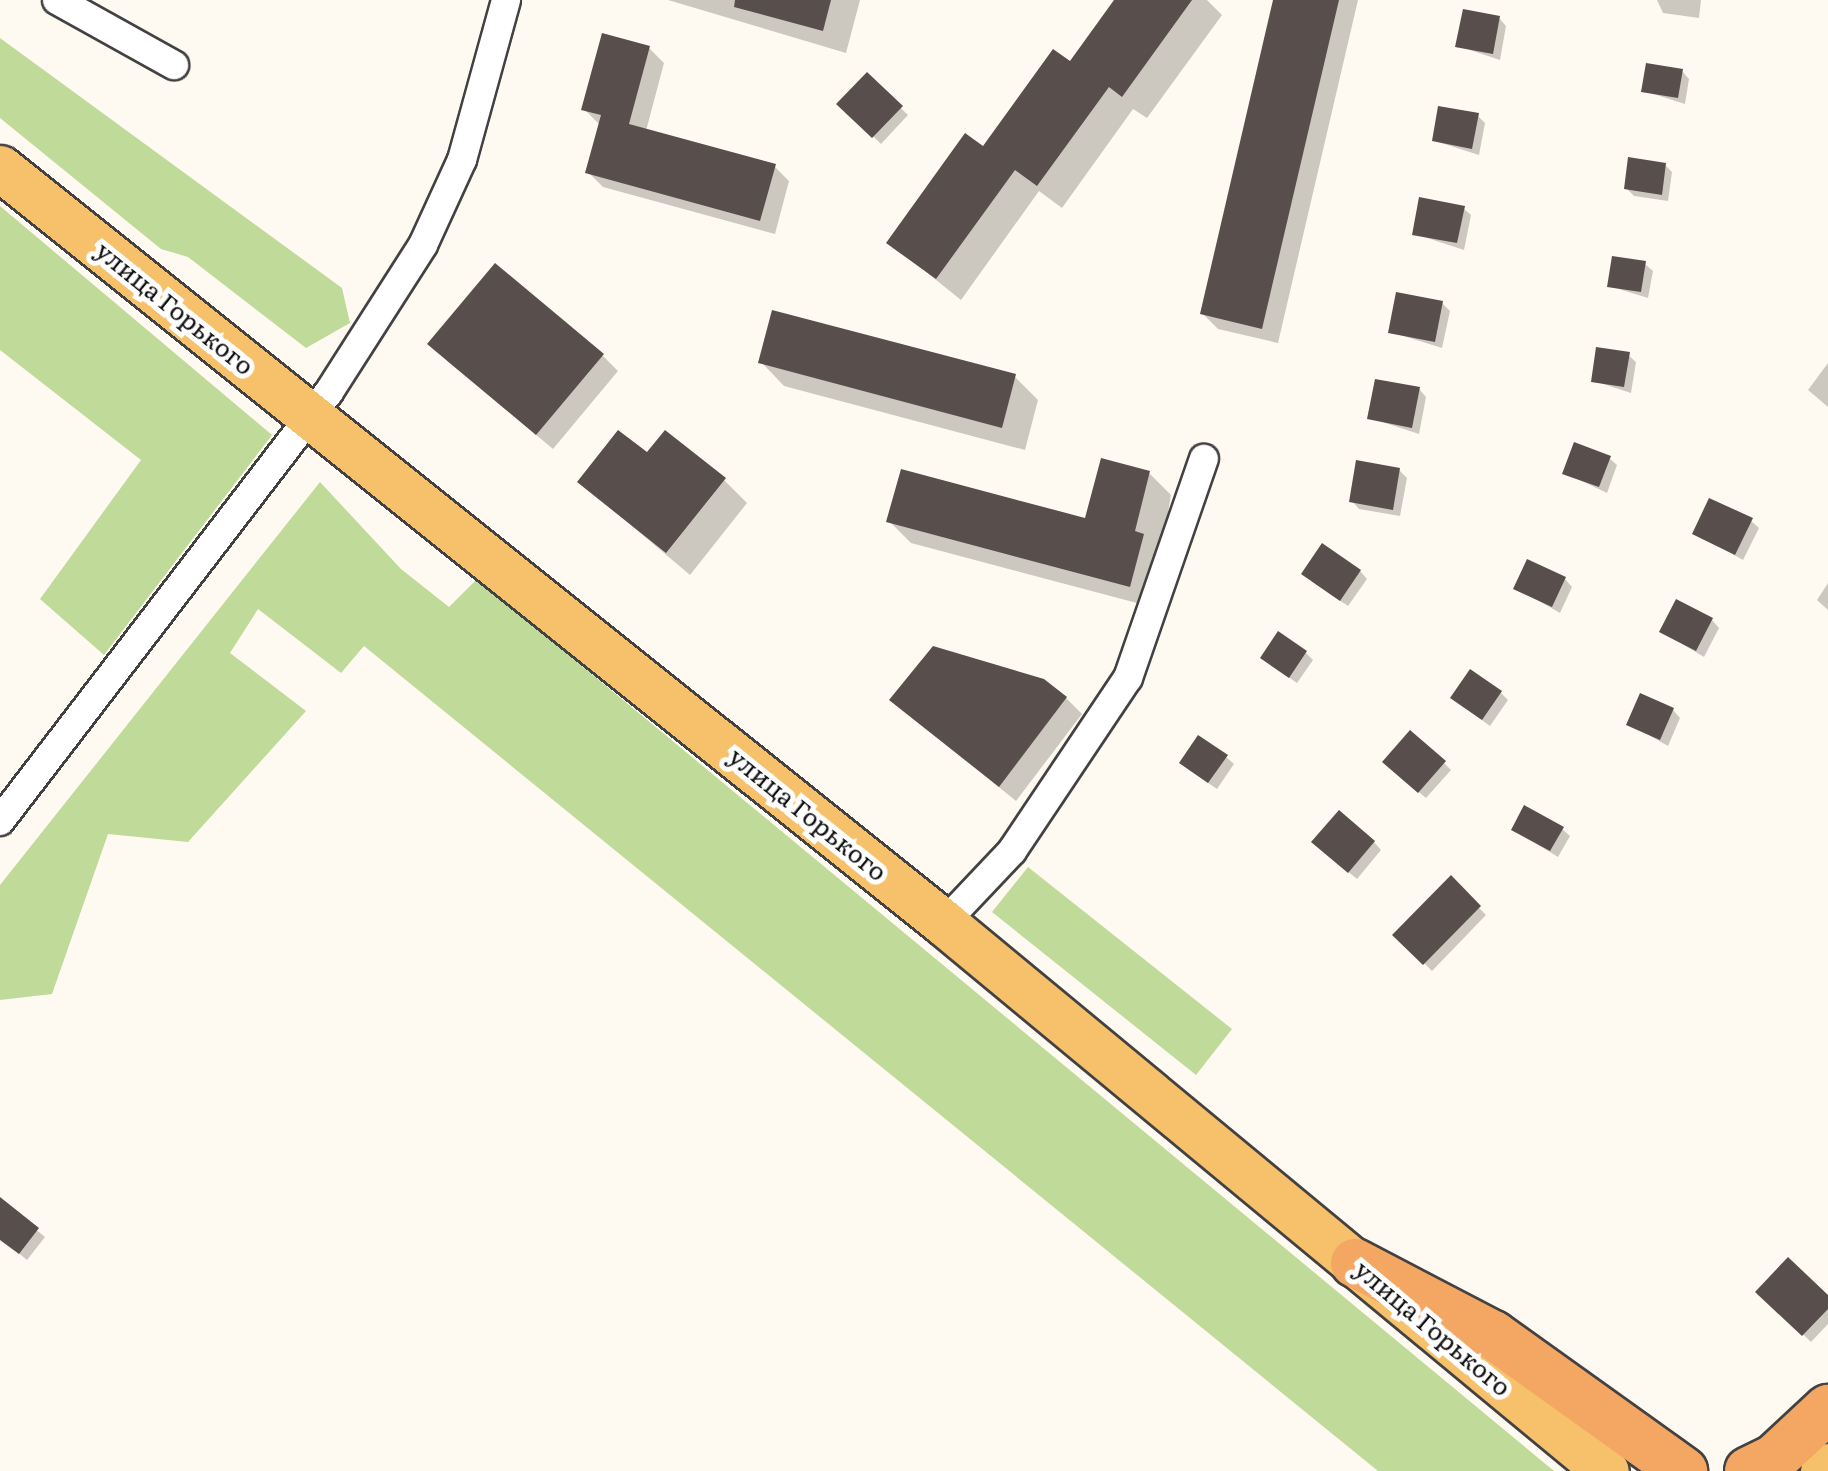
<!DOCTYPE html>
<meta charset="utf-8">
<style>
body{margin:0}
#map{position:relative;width:1828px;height:1471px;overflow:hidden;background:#fffaf1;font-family:Literata,serif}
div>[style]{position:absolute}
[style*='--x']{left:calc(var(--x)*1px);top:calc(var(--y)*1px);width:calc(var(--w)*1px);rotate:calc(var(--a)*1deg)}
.forest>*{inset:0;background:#c0da9a}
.shadow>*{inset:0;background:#0003}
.building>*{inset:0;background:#584e4b}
.roads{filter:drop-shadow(2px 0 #424242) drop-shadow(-2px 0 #424242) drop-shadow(0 2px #424242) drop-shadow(0 -2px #424242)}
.minor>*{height:28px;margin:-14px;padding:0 14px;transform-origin:14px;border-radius:14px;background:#fff}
.primary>*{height:45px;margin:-22.5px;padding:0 22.5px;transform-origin:22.5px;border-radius:22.5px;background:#f6c16a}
.trunk>*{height:48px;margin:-24px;padding:0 24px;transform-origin:24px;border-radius:24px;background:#f4a663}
span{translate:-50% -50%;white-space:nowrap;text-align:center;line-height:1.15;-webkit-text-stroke:10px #fff;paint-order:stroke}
.street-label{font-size:25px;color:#0f0f0f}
</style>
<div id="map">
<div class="forest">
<div style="clip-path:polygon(0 38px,342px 288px,350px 323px,306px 348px,188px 257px,161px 249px,0 118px)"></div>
<div style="clip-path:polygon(0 206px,272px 435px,104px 655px,40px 599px,141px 460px,0 350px)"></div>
<div style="clip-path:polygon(320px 482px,401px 569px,449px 607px,477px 579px,1554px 1471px,1378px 1471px,364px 646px,341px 673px,258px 609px,230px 653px,306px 711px,188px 842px,108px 834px,52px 994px,0 1000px,0 885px)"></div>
<div style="clip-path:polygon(1028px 867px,1232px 1029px,1196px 1075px,992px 912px)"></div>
</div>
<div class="shadow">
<div style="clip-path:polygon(668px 0,860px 0,846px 53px)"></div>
<div style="clip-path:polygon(1117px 0,1207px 0,1222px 15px,1147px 118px,1133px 109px,1062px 208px,1039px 191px,961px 300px,890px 243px,1071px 64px)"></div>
<div style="clip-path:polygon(1276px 0,1358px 0,1278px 343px,1218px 329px,1202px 313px)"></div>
<div style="clip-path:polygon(1657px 0,1701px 0,1699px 18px,1663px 13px)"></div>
<div style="clip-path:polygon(1499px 18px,1506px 26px,1500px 60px,1458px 46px)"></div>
<div style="clip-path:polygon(649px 48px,664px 63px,646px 131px,774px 166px,789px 181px,775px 234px,603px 187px,588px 172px,599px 124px,584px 109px)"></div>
<div style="clip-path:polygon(1682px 71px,1689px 79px,1685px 104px,1644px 91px)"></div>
<div style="clip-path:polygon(867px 76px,908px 115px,881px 144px,840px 104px)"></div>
<div style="clip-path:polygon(1477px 115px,1485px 123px,1479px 155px,1435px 141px)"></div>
<div style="clip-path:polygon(1665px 165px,1672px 172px,1668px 201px,1634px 196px,1626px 188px)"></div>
<div style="clip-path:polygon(1463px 208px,1471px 215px,1464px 250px,1415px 234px)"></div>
<div style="clip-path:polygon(1645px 264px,1653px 271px,1648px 298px,1609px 286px)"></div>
<div style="clip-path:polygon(1442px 303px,1450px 311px,1442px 348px,1391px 332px)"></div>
<div style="clip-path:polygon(1628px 355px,1636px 362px,1631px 393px,1594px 381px)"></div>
<div style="clip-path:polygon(603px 356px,618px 371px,553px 449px,446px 360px)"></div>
<div style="clip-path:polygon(761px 362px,1015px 377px,1038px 400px,1025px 450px,784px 386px)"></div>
<div style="clip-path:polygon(1828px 363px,1828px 407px,1808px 390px)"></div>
<div style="clip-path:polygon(1419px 389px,1426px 397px,1419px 434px,1370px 418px)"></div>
<div style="clip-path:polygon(647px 456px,724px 480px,747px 503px,690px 575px,580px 482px)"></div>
<div style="clip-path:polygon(1609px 458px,1617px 465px,1607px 493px,1565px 473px)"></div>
<div style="clip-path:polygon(1399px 470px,1407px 478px,1400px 516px,1359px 509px,1352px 501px)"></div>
<div style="clip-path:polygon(1149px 473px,1171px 495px,1152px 607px,911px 543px,889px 521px,1087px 521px)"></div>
<div style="clip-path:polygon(1751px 521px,1759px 528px,1743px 560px,1695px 533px)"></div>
<div style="clip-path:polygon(1360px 571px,1367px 579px,1348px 606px,1311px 581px)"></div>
<div style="clip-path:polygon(1565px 579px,1572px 587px,1560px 613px,1516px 588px)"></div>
<div style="clip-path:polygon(1828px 583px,1828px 610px,1817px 600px)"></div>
<div style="clip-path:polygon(1712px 620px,1719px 628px,1704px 657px,1662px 632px)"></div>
<div style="clip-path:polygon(1305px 652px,1313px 660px,1297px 683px,1271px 665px)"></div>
<div style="clip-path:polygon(1501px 693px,1508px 700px,1490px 726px,1461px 705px)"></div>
<div style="clip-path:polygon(1066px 698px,1082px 714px,1016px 801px,892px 700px)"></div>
<div style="clip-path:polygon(1673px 710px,1680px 718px,1668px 746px,1629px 724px)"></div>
<div style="clip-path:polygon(1226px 757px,1234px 764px,1217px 789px,1189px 770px)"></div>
<div style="clip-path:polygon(1444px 763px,1451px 770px,1426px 798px,1392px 769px)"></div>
<div style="clip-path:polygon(1562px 829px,1570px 836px,1558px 857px,1514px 830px)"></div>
<div style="clip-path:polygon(1374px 842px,1381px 850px,1357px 879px,1322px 850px)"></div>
<div style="clip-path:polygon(1451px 879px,1486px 915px,1432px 971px,1396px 935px)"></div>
<div style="clip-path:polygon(0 1200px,45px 1237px,27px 1260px,0 1238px)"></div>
<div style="clip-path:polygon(1758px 1291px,1828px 1298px,1828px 1324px,1811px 1342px)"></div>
</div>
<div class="building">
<div style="clip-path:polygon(735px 0,831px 0,823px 31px,734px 7px)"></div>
<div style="clip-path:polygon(1114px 0,1192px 0,1122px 97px,1109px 87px,1037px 186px,1015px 170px,936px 279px,886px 243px,965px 133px,983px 146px,1053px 49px,1070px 61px)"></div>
<div style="clip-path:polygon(1273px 0,1339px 0,1262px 329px,1200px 314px)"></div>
<div style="clip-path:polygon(1463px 9px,1500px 16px,1493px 54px,1455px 47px)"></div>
<div style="clip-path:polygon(602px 33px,650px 46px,629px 124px,776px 164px,760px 221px,585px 173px,601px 115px,581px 110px)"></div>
<div style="clip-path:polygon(1646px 63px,1683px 69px,1678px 98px,1641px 92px)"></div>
<div style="clip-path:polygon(867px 72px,903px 106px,872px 138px,836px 104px)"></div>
<div style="clip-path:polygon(1438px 106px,1479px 113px,1472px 149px,1432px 141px)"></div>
<div style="clip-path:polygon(1628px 157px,1666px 163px,1662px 195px,1624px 189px)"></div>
<div style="clip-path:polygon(1419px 197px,1465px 206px,1457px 243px,1412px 235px)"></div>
<div style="clip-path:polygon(1612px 256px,1646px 261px,1641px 292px,1607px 287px)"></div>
<div style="clip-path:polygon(495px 263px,604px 354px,536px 435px,427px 344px)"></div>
<div style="clip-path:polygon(1396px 292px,1443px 301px,1435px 342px,1388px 333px)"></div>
<div style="clip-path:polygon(772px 310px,1016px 374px,1002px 428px,758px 363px)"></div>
<div style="clip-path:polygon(1596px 347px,1630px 352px,1624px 387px,1591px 382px)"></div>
<div style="clip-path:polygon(1375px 379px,1420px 387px,1412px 428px,1367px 419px)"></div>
<div style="clip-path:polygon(618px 430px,647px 452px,665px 430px,726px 478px,666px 553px,577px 482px)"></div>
<div style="clip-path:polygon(1574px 442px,1611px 456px,1599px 487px,1562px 474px)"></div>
<div style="clip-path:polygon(1101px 458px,1150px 471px,1135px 531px,1144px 534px,1130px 587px,886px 522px,901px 469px,1085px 518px)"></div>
<div style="clip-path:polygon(1356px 460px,1400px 468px,1393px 510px,1349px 502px)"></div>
<div style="clip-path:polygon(1709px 498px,1753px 518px,1735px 555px,1692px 534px)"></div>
<div style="clip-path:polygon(1322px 543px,1361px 570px,1340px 601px,1301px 574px)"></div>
<div style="clip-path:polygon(1527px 559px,1566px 577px,1552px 607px,1513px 589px)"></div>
<div style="clip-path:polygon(1676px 599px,1713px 618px,1696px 651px,1659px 632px)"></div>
<div style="clip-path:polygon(1278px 631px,1307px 651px,1289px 678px,1260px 658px)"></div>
<div style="clip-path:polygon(933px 646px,1044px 679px,1067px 697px,999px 787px,889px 700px)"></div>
<div style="clip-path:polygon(1470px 669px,1502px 691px,1482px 720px,1450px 698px)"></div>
<div style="clip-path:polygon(1640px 693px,1674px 708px,1660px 740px,1626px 725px)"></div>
<div style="clip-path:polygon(1410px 730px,1446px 761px,1418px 793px,1382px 762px)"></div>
<div style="clip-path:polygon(1198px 735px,1228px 755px,1208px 783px,1179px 763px)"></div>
<div style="clip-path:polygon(1524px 805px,1564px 827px,1550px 851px,1511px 830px)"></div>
<div style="clip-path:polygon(1339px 810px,1375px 841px,1348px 873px,1311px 842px)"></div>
<div style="clip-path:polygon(1451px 875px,1481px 906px,1423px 965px,1392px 935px)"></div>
<div style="clip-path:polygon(0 1197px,39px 1228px,19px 1254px,0 1240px)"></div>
<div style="clip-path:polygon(1788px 1257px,1828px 1295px,1828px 1309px,1802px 1336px,1755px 1292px)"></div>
</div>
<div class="roads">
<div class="minor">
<div style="--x:57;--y:0;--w:134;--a:29.1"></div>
<div style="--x:0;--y:821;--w:541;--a:-52.52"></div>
<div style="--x:329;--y:392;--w:174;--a:-57.4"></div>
<div style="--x:423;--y:245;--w:94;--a:-65.4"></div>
<div style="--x:462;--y:160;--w:166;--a:-74.6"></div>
<div style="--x:944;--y:923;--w:99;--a:-46.6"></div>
<div style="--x:1012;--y:851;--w:208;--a:-56.2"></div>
<div style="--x:1128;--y:678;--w:232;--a:-70.9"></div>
</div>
<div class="primary">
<div style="--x:0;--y:168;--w:1209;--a:38.65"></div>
<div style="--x:944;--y:923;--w:859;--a:39.62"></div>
<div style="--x:1823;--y:1471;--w:7;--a:-45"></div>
</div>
<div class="trunk">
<div style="--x:1355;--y:1263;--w:156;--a:27.6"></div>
<div style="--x:1493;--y:1335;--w:234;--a:35.6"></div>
<div style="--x:1749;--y:1471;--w:28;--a:-26"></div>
<div style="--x:1774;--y:1459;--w:74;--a:-42.8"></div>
</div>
</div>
<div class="street-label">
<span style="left:175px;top:308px;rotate:39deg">улица Горького</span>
<span style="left:808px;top:814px;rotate:39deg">улица Горького</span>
<span style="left:1433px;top:1328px;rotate:40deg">улица Горького</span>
</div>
</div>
